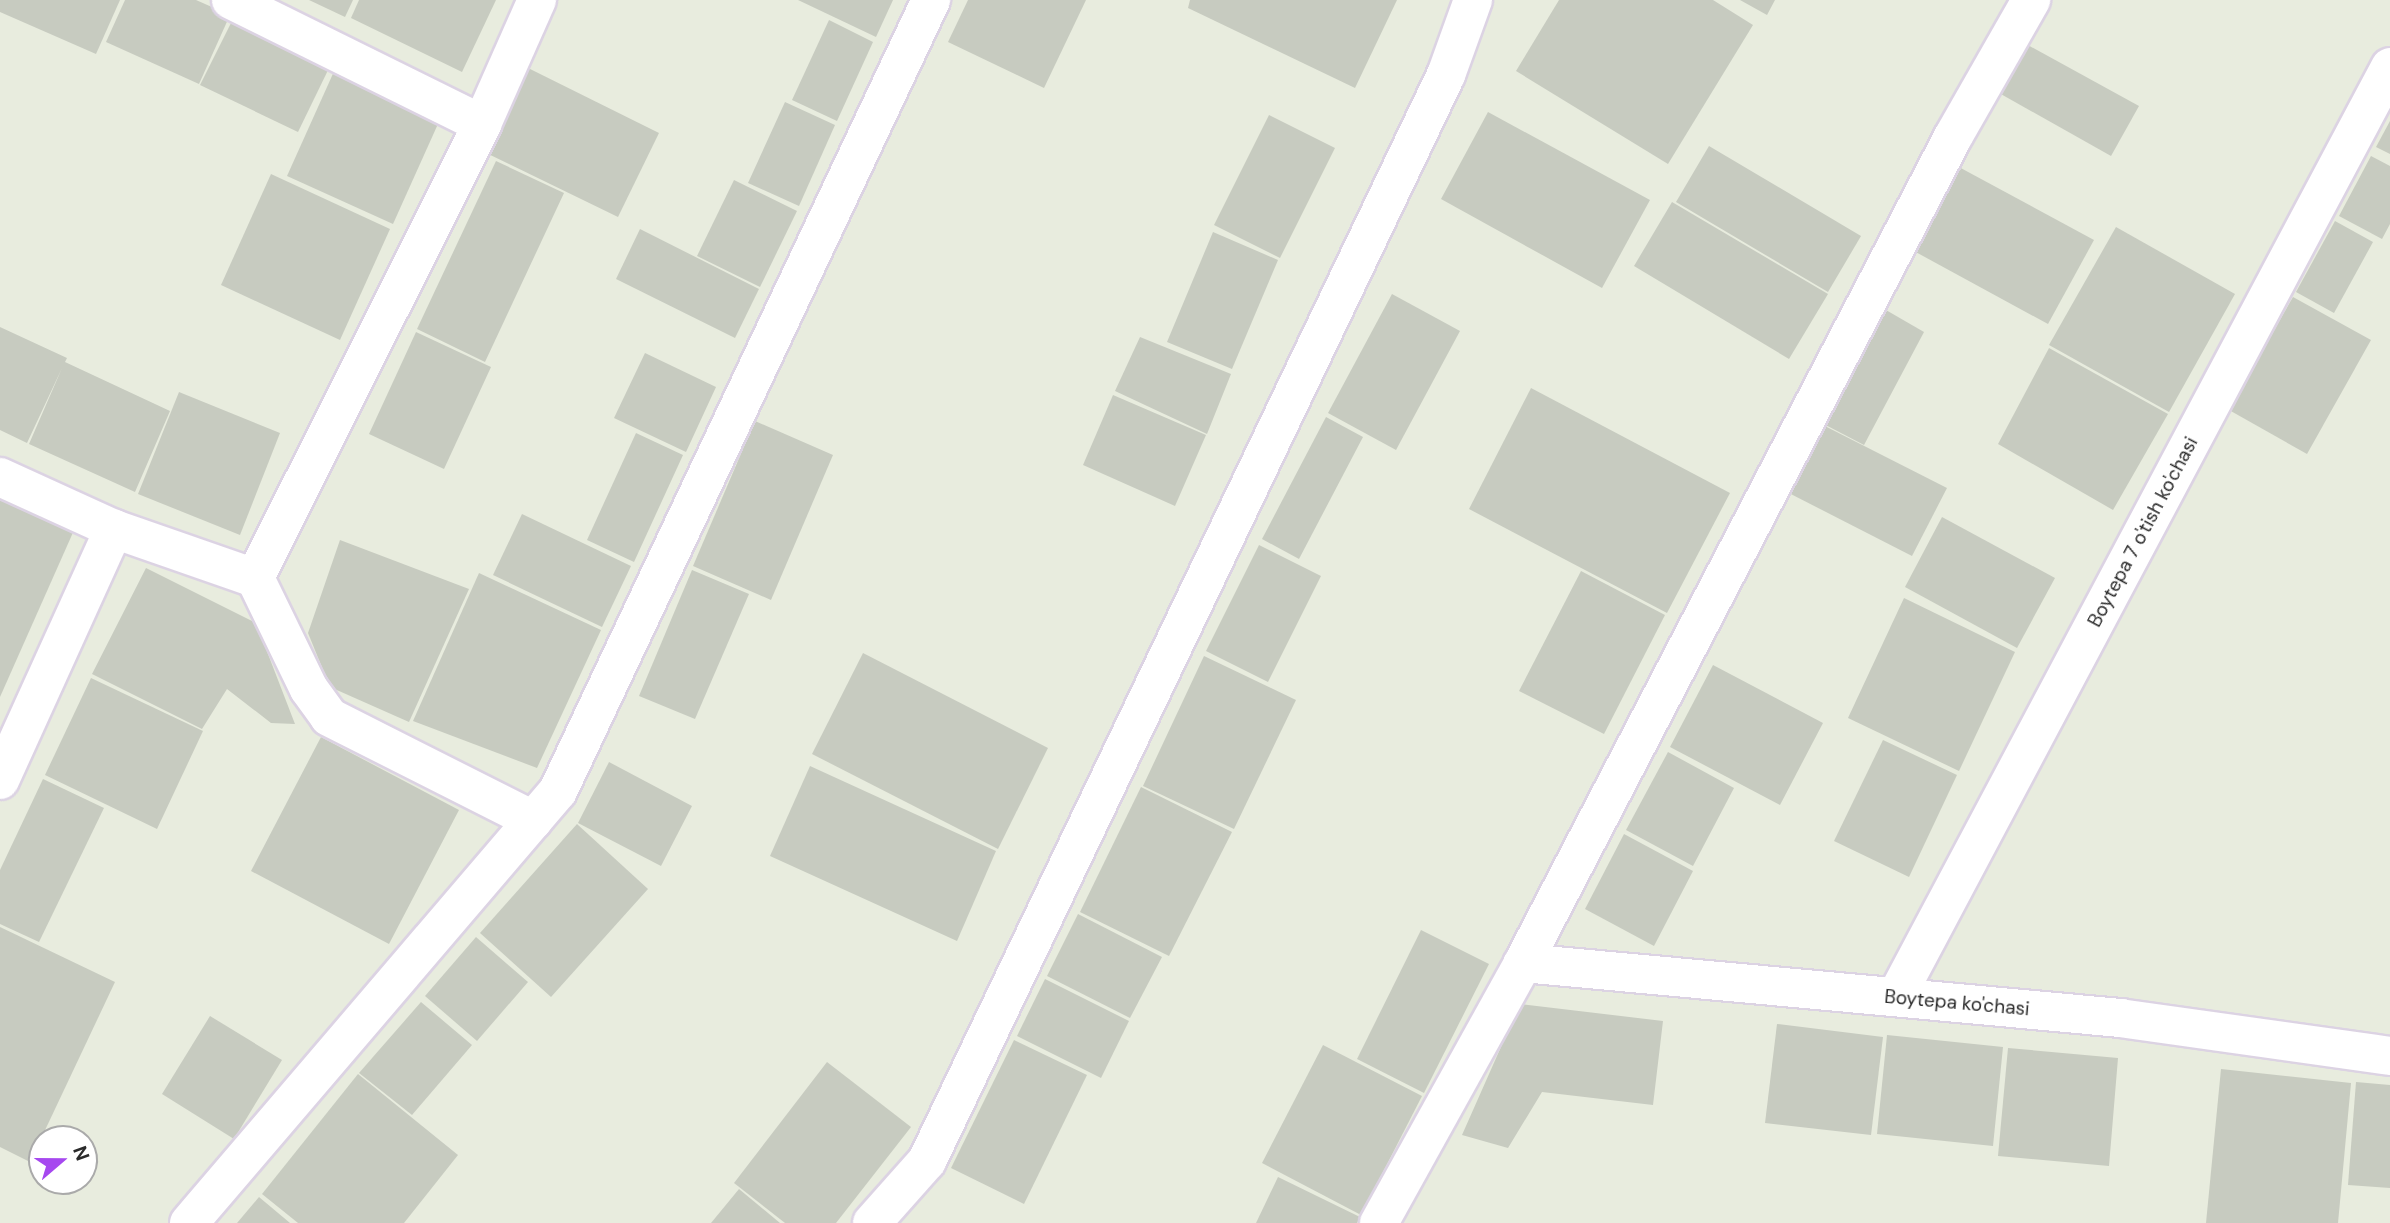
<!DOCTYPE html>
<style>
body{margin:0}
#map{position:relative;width:2390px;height:1223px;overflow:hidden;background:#e8ecde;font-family:"DM Sans",sans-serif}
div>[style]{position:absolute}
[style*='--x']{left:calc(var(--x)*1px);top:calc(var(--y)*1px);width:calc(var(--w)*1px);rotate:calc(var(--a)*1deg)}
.building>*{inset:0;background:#c7cbc0}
.roads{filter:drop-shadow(2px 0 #dcd3e3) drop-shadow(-2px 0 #dcd3e3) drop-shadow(0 2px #dcd3e3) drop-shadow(0 -2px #dcd3e3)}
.street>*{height:38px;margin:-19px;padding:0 19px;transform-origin:19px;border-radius:19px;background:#fff}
span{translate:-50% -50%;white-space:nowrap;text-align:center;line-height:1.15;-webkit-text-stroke:6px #fff;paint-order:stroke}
.street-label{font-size:19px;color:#2b2b2b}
.north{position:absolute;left:28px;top:1125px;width:70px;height:70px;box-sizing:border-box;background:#fff;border:2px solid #aaa;border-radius:50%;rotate:70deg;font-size:19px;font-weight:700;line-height:28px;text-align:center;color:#2b2b2b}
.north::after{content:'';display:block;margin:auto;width:24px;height:32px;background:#a648ef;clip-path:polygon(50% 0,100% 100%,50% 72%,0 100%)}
</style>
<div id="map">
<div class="building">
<div style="clip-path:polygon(0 0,120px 0,96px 54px,0 12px)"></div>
<div style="clip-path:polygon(125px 0,196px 0,230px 15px,199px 84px,106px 42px)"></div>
<div style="clip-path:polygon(309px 0,353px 0,345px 17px)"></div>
<div style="clip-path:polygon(359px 0,496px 0,462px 72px,351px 18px)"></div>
<div style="clip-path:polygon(798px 0,893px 0,876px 37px)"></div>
<div style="clip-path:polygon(968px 0,1086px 0,1044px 88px,948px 42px)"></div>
<div style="clip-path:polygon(1190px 0,1397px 0,1355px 88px,1188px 8px)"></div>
<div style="clip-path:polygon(1559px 0,1713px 0,1753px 25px,1668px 164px,1516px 71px)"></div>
<div style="clip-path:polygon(1740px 0,1775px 0,1767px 15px)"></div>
<div style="clip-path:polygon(234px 17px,331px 64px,298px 132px,200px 85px)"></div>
<div style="clip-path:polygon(829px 20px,873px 42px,837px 121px,792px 100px)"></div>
<div style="clip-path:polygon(2026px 44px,2139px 106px,2111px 156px,1999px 93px)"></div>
<div style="clip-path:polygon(522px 65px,659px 133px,618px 217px,480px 150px)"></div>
<div style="clip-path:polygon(336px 67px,442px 115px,393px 224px,287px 176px)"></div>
<div style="clip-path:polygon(785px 102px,835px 125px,799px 206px,748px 183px)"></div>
<div style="clip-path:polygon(1488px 112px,1650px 200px,1602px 288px,1441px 199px)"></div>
<div style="clip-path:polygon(1269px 115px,1335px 148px,1280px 258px,1214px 225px)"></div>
<div style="clip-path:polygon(2390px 121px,2390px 154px,2376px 147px)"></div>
<div style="clip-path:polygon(1709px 146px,1861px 236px,1828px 292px,1676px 202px)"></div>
<div style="clip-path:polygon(2371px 156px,2390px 166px,2390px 224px,2382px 239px,2339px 216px)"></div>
<div style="clip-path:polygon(496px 161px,564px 193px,485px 362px,417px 329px)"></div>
<div style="clip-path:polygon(1957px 166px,2094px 240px,2048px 324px,1912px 250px)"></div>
<div style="clip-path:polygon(271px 174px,390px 229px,340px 340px,221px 285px)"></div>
<div style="clip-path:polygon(734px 180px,797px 211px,760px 287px,697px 256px)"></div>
<div style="clip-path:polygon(1672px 202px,1828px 294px,1789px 359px,1634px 266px)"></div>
<div style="clip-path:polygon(2335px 221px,2373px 242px,2334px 313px,2296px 292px)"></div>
<div style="clip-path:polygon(2116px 227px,2235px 294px,2169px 412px,2049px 345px)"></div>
<div style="clip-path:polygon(640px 229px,759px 289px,735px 338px,616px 279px)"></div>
<div style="clip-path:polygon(1213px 232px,1278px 260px,1232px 369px,1167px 342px)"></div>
<div style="clip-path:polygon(1392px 294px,1460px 331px,1396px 450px,1328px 413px)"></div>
<div style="clip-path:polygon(2293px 297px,2371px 340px,2307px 454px,2229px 410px)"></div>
<div style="clip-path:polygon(1879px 306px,1924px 332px,1864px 445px,1816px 420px)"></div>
<div style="clip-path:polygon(0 327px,67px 358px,65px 362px,170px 411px,135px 492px,29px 444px,62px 368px,27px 443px,0 430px)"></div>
<div style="clip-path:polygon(416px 332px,491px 367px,444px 469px,369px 434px)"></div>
<div style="clip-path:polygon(1140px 337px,1231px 374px,1207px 434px,1115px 391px)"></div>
<div style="clip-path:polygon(2049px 348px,2168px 414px,2113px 510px,1998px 444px)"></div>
<div style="clip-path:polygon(645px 353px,716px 387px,686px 452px,614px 418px)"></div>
<div style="clip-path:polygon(1531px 388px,1730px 493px,1667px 613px,1469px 509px)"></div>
<div style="clip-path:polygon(179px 392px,280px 433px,240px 535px,138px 494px)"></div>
<div style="clip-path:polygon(1113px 395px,1206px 435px,1175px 506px,1083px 465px)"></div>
<div style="clip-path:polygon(1326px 417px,1363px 437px,1299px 559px,1262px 539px)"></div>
<div style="clip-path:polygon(755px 421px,833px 455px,771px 600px,693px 566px)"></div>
<div style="clip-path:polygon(1815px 421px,1947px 488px,1912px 556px,1781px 489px)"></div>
<div style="clip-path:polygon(636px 433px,683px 455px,634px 562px,587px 540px)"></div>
<div style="clip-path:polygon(0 494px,75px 528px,0 697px)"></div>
<div style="clip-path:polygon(522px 514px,631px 566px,602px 627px,493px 575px)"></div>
<div style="clip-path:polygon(1942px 517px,2055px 578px,2017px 648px,1905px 587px)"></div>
<div style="clip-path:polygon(340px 540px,469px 589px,409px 722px,330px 687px,308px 633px)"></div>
<div style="clip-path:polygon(1259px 545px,1321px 576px,1268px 682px,1206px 651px)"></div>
<div style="clip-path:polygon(146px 568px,256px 623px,295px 724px,271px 723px,227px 689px,202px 729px,92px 674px)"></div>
<div style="clip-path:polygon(692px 570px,749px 594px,695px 719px,639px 696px)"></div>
<div style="clip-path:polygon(1581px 571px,1665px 615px,1604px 734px,1519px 691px)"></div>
<div style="clip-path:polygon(479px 573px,601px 630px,537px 768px,413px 721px)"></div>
<div style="clip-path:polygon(1904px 598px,2015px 652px,1959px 771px,1848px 718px)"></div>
<div style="clip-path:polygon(863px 653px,1048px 748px,998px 849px,812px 754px)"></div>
<div style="clip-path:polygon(1204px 656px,1296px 700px,1234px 829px,1143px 786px)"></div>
<div style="clip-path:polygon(1713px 665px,1823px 723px,1780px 805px,1670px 747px)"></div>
<div style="clip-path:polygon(91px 678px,203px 731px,157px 829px,45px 775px)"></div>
<div style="clip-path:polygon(321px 737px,459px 810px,389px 944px,251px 871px)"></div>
<div style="clip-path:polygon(1883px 740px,1957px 775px,1909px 877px,1834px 841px)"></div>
<div style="clip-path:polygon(1668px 752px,1734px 788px,1693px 866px,1626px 830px)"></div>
<div style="clip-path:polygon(609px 762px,692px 806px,661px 866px,578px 823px)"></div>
<div style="clip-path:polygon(810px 766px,996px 851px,957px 941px,770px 856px)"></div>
<div style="clip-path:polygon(43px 779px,104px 808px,39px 942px,0 924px,0 870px)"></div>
<div style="clip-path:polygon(1141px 787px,1232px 832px,1169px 956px,1080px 912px)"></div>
<div style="clip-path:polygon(577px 824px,648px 889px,551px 997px,480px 933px)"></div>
<div style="clip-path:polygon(1624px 834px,1693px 871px,1654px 946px,1585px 909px)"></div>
<div style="clip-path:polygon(1078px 914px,1162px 957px,1130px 1018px,1047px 976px)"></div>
<div style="clip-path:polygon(0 927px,115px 982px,30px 1162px,0 1147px)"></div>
<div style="clip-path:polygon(1421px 930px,1489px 964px,1424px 1093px,1357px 1059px)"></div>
<div style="clip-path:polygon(476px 937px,528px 982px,477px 1041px,425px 996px)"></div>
<div style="clip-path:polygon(1045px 979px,1129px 1021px,1101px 1078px,1017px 1036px)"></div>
<div style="clip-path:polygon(421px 1002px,472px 1045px,412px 1115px,359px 1073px)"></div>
<div style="clip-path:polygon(1520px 1004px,1663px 1021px,1653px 1105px,1542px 1092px,1508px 1148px,1462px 1135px)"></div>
<div style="clip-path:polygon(210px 1016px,282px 1060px,234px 1139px,162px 1094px)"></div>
<div style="clip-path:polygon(1777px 1024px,1883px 1037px,1871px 1135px,1765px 1123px)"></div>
<div style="clip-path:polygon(1887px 1035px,2003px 1047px,1993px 1146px,1877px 1134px)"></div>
<div style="clip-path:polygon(1014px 1040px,1087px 1075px,1024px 1204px,951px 1168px)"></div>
<div style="clip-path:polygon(1323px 1045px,1422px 1096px,1361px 1215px,1262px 1163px)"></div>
<div style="clip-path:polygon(2008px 1048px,2118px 1058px,2109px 1166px,1998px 1156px)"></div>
<div style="clip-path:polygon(827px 1062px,911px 1127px,836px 1223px,785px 1223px,734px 1183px)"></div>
<div style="clip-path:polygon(2221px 1069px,2351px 1083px,2338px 1223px,2206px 1223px)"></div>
<div style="clip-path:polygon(358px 1074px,458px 1155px,404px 1223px,298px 1223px,262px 1194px)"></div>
<div style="clip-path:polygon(2356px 1082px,2390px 1085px,2390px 1188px,2348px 1185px)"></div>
<div style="clip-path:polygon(1278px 1177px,1360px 1217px,1357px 1223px,1256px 1223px)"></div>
<div style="clip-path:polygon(739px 1189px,780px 1223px,711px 1223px)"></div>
<div style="clip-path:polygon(259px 1197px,290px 1223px,237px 1223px)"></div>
</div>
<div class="roads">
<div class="street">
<div style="--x:231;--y:0;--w:280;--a:26.3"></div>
<div style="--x:0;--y:477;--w:125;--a:24.5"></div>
<div style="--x:114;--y:529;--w:149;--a:19.2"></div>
<div style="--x:255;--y:578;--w:123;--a:64.1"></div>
<div style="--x:309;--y:689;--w:34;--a:54"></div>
<div style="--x:329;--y:717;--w:229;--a:26.8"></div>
<div style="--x:255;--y:578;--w:508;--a:-63.43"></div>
<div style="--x:482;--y:124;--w:136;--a:-66.1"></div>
<div style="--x:0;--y:780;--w:276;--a:-65.6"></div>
<div style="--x:1523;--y:963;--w:600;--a:5.26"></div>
<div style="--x:2120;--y:1018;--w:273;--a:8"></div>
<div style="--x:1896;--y:997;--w:1053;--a:-62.02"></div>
<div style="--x:189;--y:1223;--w:568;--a:-49.5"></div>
<div style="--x:558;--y:791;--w:875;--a:-64.75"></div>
<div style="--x:872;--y:1223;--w:83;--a:-48.4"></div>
<div style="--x:927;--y:1161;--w:1204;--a:-64.46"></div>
<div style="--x:1446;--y:75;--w:80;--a:-70.2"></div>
<div style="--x:1379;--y:1223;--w:297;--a:-61"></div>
<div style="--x:1523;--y:963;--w:931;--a:-62.5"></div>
<div style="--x:1953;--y:137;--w:158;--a:-60.3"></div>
</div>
</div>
<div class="street-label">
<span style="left:2143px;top:532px;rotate:-62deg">Boytepa 7 o'tish ko'chasi</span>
<span style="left:1957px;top:1003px;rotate:5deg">Boytepa ko'chasi</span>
</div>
<div class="north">N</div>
</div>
